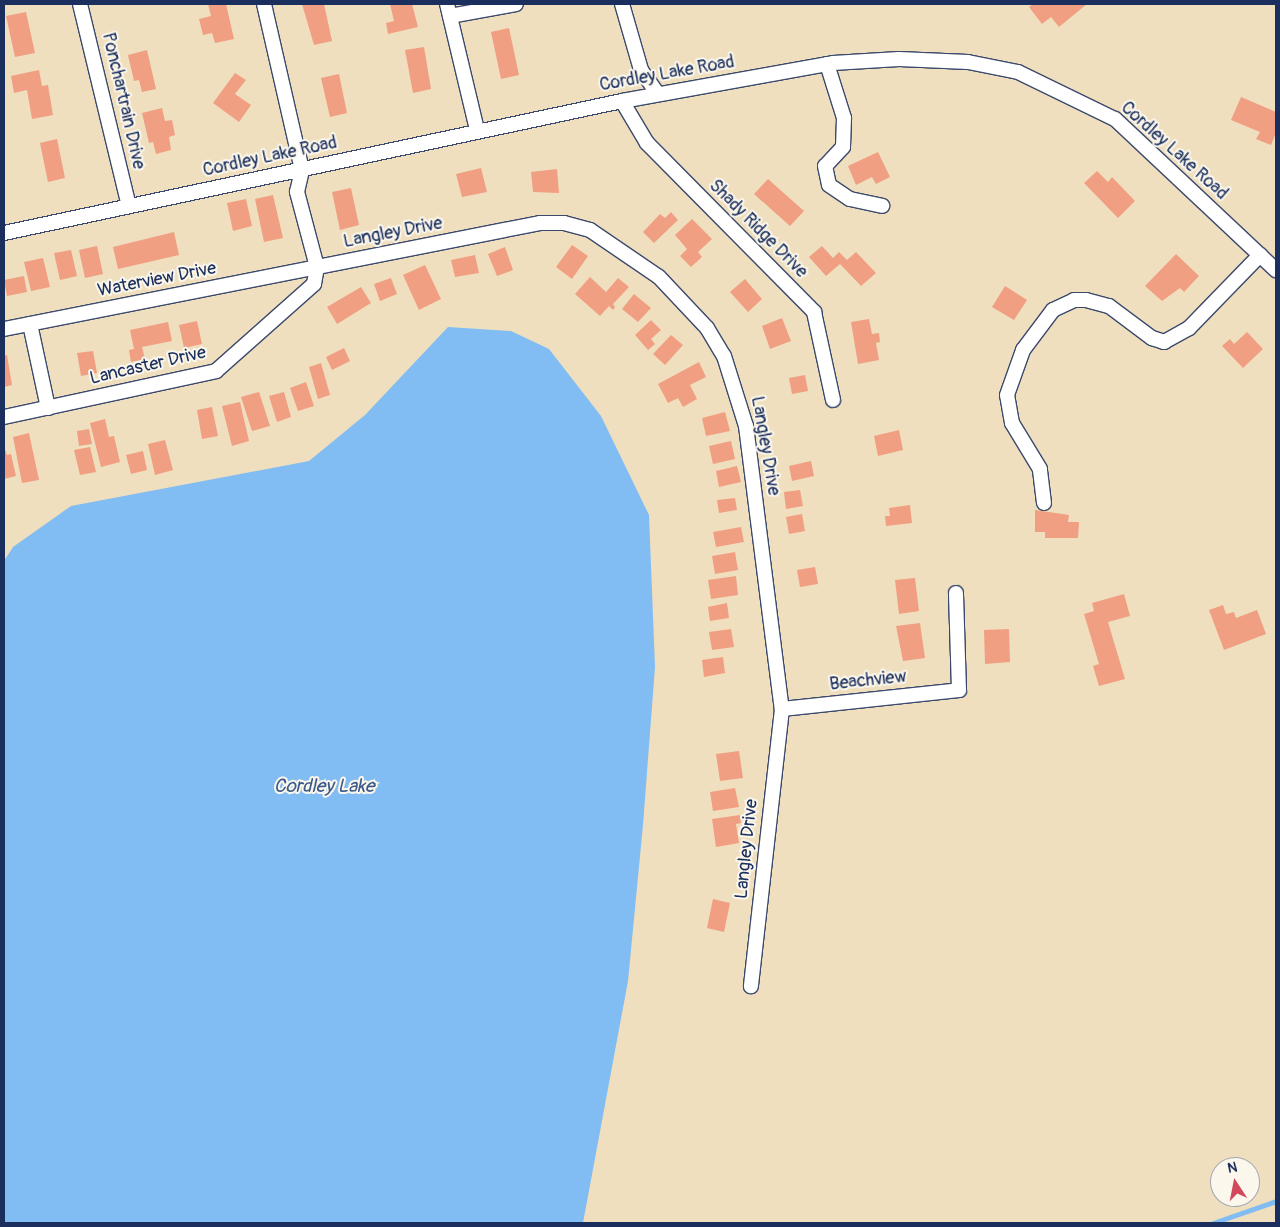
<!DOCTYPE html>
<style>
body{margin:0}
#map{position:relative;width:1280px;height:1227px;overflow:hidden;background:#efdfbe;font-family:Pangolin,sans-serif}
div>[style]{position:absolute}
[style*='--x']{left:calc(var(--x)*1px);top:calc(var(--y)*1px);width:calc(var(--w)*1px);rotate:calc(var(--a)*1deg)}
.water>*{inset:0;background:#81bdf3}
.stream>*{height:4.5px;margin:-2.25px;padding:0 2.25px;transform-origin:2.25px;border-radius:2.25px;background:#81bdf3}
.building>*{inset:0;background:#f19f82}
.roads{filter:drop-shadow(1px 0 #3b496c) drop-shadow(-1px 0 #3b496c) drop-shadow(0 1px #3b496c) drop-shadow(0 -1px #3b496c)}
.minor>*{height:14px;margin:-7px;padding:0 7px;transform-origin:7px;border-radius:7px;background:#fff}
span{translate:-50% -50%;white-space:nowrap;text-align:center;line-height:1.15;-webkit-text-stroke:4px #fbf7ec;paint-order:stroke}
.street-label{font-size:18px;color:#1b2f5e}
.water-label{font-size:19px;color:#3a5a8b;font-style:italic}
.frame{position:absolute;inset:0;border:5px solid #1b2f5e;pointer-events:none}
.north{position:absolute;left:1210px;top:1157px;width:50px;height:50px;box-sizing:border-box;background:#fbf7ec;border:1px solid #a1a7b3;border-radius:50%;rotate:349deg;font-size:14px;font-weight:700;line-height:20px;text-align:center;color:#1b2f5e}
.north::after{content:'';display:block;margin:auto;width:18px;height:22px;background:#d1495b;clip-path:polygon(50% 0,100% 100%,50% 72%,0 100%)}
</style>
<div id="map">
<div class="water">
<div style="clip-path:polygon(448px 327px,511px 331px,549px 349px,601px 416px,649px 515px,655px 667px,643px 825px,628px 981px,583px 1223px,4px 1223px,4px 561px,13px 547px,71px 506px,309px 461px,365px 415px)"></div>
</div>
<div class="stream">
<div style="--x:1213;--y:1223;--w:67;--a:-19.2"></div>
</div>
<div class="building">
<div style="clip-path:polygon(208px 4px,226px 4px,234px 39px,215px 43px,212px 33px,203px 35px,199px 19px,211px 16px)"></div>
<div style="clip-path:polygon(302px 4px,324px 4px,332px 41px,314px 45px)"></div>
<div style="clip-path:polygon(390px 4px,412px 4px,418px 27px,388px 34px,386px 23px,394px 21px)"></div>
<div style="clip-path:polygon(1033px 4px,1087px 4px,1059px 27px,1051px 17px,1042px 24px,1029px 7px)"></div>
<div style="clip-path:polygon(26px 12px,35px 53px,15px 57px,6px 16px)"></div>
<div style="clip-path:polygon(509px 28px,519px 75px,501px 79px,491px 32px)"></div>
<div style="clip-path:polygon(424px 47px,431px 89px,413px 93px,405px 50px)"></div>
<div style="clip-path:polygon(147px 50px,156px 89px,142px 92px,139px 80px,134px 81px,128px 55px)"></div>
<div style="clip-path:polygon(39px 70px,42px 86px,48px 85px,53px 115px,32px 119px,27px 90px,14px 93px,11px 76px)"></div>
<div style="clip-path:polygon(235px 73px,246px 80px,235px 94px,251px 105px,239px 122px,213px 103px)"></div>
<div style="clip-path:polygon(339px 74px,347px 113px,330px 117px,321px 78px)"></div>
<div style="clip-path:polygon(1241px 97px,1276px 112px,1276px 133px,1271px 145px,1256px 139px,1260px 132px,1231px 120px)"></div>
<div style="clip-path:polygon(162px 108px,165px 121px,172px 120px,175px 135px,169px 137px,171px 150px,156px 154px,153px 142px,149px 143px,142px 113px)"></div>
<div style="clip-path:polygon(57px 139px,65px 178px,48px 182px,40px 143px)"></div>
<div style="clip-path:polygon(878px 152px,890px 177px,876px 184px,872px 177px,856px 185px,848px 166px)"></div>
<div style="clip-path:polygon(481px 168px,487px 192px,462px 197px,456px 174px)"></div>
<div style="clip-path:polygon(557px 169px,559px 193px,533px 192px,531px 172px)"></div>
<div style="clip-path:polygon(1097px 171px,1108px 182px,1112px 177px,1135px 201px,1118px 218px,1084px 183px)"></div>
<div style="clip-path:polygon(768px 179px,804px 211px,790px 226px,754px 194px)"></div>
<div style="clip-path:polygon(351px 188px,359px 225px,340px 230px,332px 192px)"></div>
<div style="clip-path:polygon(273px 195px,283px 238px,264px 242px,255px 199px)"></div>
<div style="clip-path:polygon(246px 199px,252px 226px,233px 231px,227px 203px)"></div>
<div style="clip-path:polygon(671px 212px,678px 220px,654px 243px,643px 232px,660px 214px,665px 218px)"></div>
<div style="clip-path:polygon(692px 219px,712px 239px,698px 252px,702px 257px,691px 267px,680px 256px,687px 249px,675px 235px)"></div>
<div style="clip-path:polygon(174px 232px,179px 255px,118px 269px,113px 247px)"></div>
<div style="clip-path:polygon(572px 245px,588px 256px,572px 279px,556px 267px)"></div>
<div style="clip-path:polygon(97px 246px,103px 274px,85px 278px,79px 250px)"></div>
<div style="clip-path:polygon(822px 246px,833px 258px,839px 252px,847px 260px,856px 252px,876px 273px,861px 286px,840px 264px,826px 276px,809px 257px)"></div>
<div style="clip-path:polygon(505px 247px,513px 270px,497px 276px,488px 254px)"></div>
<div style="clip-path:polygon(71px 250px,77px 276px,60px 280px,54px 253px)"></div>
<div style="clip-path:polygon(1176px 254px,1199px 276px,1184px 292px,1180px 288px,1162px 301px,1145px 286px)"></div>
<div style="clip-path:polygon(475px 255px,479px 273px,455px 277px,451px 260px)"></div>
<div style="clip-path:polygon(43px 258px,50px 287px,31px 291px,24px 262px)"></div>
<div style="clip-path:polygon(425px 265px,441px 299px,419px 310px,403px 275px)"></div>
<div style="clip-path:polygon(24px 276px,27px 292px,7px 296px,4px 280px)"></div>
<div style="clip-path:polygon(590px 277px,606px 292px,618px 278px,629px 287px,613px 304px,615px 307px,613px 310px,609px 306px,600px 316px,575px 294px)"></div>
<div style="clip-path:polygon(391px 278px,397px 294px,380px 301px,374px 284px)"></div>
<div style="clip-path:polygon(745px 279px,762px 299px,748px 312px,730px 292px)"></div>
<div style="clip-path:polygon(1005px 286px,1027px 300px,1014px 320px,992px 307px)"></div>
<div style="clip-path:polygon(361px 287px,371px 303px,337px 324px,327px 307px)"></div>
<div style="clip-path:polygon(634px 294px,651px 308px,638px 322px,622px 309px)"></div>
<div style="clip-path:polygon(782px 318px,791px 341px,770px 349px,762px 326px)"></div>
<div style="clip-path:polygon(869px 319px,872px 334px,879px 333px,880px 342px,876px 343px,879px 360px,858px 364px,851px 322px)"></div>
<div style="clip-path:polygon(651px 320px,661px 330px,651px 339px,655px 344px,648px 350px,635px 335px)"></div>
<div style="clip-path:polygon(197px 321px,202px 344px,184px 348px,179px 325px)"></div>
<div style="clip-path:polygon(168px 322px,172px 341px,142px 347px,145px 359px,131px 362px,129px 350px,134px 349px,130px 330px)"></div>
<div style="clip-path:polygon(1247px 332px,1263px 349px,1243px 368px,1222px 346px,1230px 339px,1234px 344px)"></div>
<div style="clip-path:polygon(671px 335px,683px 345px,665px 365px,653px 354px)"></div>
<div style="clip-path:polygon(344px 348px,350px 361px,332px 370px,326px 357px)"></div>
<div style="clip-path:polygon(93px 351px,97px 373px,81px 376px,77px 353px)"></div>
<div style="clip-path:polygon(7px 355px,12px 385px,4px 387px,4px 356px)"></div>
<div style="clip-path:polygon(699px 362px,706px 377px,690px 385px,697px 399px,683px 407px,678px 398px,668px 403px,658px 384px)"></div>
<div style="clip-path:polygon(321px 363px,330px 395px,318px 399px,309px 367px)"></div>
<div style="clip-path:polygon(805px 375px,808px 391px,792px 394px,789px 378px)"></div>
<div style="clip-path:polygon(306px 382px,314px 406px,298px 411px,290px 388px)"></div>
<div style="clip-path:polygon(259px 392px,270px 426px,252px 431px,241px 397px)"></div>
<div style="clip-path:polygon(284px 392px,291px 417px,277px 422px,269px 396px)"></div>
<div style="clip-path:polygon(240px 402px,249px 441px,232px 446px,222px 406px)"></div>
<div style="clip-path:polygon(212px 407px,218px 436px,202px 439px,197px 410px)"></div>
<div style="clip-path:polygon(725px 412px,730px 431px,706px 436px,702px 418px)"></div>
<div style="clip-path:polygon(105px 419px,109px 437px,114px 436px,120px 462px,101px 467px,90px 423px)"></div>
<div style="clip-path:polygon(89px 429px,92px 444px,79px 446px,77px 431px)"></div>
<div style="clip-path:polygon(899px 430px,903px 450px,878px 456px,874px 436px)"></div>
<div style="clip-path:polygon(29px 433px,39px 480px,22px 483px,13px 437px)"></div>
<div style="clip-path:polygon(165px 440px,173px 470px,155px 475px,148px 444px)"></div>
<div style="clip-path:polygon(731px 441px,735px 459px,713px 464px,709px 446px)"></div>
<div style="clip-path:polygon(4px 446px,7px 455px,11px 454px,16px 476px,4px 479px)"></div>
<div style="clip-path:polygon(90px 447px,96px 472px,80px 475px,74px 450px)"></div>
<div style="clip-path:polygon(143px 451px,147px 470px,131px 474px,126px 455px)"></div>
<div style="clip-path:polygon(811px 461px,814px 476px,792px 481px,789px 466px)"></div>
<div style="clip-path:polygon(737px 466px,741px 482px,719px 487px,716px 471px)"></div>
<div style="clip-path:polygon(800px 490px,803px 506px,786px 509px,784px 492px)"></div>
<div style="clip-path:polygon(735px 498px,737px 510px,719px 513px,717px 500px)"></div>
<div style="clip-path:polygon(910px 505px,912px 523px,886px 526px,885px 516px,890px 516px,889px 508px)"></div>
<div style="clip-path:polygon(1035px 510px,1069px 515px,1068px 522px,1079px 522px,1078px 538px,1045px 538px,1045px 532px,1035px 532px)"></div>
<div style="clip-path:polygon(802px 514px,805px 531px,789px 534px,786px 517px)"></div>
<div style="clip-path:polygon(741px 527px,744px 542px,716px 547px,713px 532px)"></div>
<div style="clip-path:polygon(735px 552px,738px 570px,715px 574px,712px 556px)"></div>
<div style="clip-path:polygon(815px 567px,818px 584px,800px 587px,797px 570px)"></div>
<div style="clip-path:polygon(736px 576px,738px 595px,711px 599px,708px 580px)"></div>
<div style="clip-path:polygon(915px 578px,919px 611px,899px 614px,895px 580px)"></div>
<div style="clip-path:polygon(1124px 594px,1130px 616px,1108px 622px,1125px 679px,1099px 686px,1093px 666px,1099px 664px,1084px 614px,1094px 611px,1092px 603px)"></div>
<div style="clip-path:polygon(727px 603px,729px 618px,710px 621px,708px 607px)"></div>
<div style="clip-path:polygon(1223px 605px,1226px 614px,1234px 612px,1236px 618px,1257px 610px,1266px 634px,1224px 650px,1209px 610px)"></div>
<div style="clip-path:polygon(920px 623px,925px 658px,903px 661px,896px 626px)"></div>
<div style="clip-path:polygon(731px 629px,734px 647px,712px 650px,709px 632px)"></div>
<div style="clip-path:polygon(1009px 629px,1010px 662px,985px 664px,984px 630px)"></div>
<div style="clip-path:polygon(723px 657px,725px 673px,704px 677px,702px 660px)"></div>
<div style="clip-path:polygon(739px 751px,743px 778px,720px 781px,716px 754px)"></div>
<div style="clip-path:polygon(735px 788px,739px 807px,713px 811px,710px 792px)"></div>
<div style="clip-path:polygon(740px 815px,741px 823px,736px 824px,739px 843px,716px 847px,712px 819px)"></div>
<div style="clip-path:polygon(713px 899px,730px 903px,724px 932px,707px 928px)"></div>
</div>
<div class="roads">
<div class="minor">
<div style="--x:80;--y:4;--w:208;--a:76.4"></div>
<div style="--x:447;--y:4;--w:130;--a:76.6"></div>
<div style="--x:622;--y:4;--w:69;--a:73.9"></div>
<div style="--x:641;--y:70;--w:29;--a:55"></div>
<div style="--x:450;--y:16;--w:67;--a:-10.3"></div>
<div style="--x:827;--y:64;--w:57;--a:72.5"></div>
<div style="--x:844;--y:118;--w:29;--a:92"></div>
<div style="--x:843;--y:147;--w:26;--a:133"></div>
<div style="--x:825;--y:166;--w:19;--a:78"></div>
<div style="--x:829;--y:185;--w:25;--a:34"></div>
<div style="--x:850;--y:199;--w:33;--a:12"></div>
<div style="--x:622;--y:101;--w:49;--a:59.2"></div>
<div style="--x:647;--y:143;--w:238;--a:45.3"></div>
<div style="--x:814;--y:312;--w:90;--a:77.8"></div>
<div style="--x:4;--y:233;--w:632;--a:-12.06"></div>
<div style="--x:622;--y:101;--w:214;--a:-10.2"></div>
<div style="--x:833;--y:63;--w:66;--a:-3.5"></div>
<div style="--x:899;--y:59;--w:69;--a:2.5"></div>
<div style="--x:968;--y:62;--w:51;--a:11.3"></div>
<div style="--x:1018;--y:72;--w:108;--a:25.9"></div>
<div style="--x:1115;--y:119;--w:221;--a:43.2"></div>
<div style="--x:30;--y:324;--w:86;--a:77.9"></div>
<div style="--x:4;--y:329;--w:546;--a:-11.19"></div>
<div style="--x:540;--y:223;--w:24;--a:0"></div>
<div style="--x:564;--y:223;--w:27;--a:15"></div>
<div style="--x:590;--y:230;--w:83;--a:34.3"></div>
<div style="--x:659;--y:277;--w:70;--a:46.7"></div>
<div style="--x:707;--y:328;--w:33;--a:59"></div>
<div style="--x:724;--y:356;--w:73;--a:72.6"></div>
<div style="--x:746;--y:426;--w:285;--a:82.8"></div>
<div style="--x:782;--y:709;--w:279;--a:96.4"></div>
<div style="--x:4;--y:417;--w:217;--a:-12.2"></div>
<div style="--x:216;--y:371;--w:131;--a:-41.6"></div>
<div style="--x:314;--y:284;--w:17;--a:-80"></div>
<div style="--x:317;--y:267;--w:78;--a:-104.9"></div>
<div style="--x:297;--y:192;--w:23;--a:-77"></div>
<div style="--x:302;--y:170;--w:170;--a:-102.9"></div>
<div style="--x:1044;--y:503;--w:34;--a:-97"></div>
<div style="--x:1040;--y:469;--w:54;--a:-121.3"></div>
<div style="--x:1012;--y:423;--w:28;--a:-100"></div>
<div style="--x:1007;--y:395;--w:48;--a:-70.4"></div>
<div style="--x:1023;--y:350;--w:50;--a:-53.1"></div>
<div style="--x:1053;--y:310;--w:23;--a:-25"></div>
<div style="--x:1074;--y:300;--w:12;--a:0"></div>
<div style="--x:1086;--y:300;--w:24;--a:15"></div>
<div style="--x:1109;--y:306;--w:54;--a:36.7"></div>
<div style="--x:1152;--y:338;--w:13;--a:18"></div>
<div style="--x:1164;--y:342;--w:29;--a:-29"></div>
<div style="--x:1189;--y:328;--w:102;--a:-45.8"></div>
<div style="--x:782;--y:709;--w:178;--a:-6.1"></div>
<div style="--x:959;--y:690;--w:97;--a:-91.8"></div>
</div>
</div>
<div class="street-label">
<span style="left:667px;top:74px;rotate:-10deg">Cordley Lake Road</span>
<span style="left:123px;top:101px;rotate:77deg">Ponchartrain Drive</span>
<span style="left:1174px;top:151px;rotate:42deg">Cordley Lake Road</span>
<span style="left:270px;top:157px;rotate:-12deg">Cordley Lake Road</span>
<span style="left:758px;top:229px;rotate:45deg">Shady Ridge Drive</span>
<span style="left:393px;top:233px;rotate:-11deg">Langley Drive</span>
<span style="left:157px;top:280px;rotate:-11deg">Waterview Drive</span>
<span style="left:148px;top:366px;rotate:-13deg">Lancaster Drive</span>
<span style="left:765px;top:446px;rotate:80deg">Langley Drive</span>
<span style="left:868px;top:681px;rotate:-6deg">Beachview</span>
<span style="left:747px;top:849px;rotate:-84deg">Langley Drive</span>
</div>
<div class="water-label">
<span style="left:324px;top:787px">Cordley Lake</span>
</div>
<div class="frame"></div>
<div class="north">N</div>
</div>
